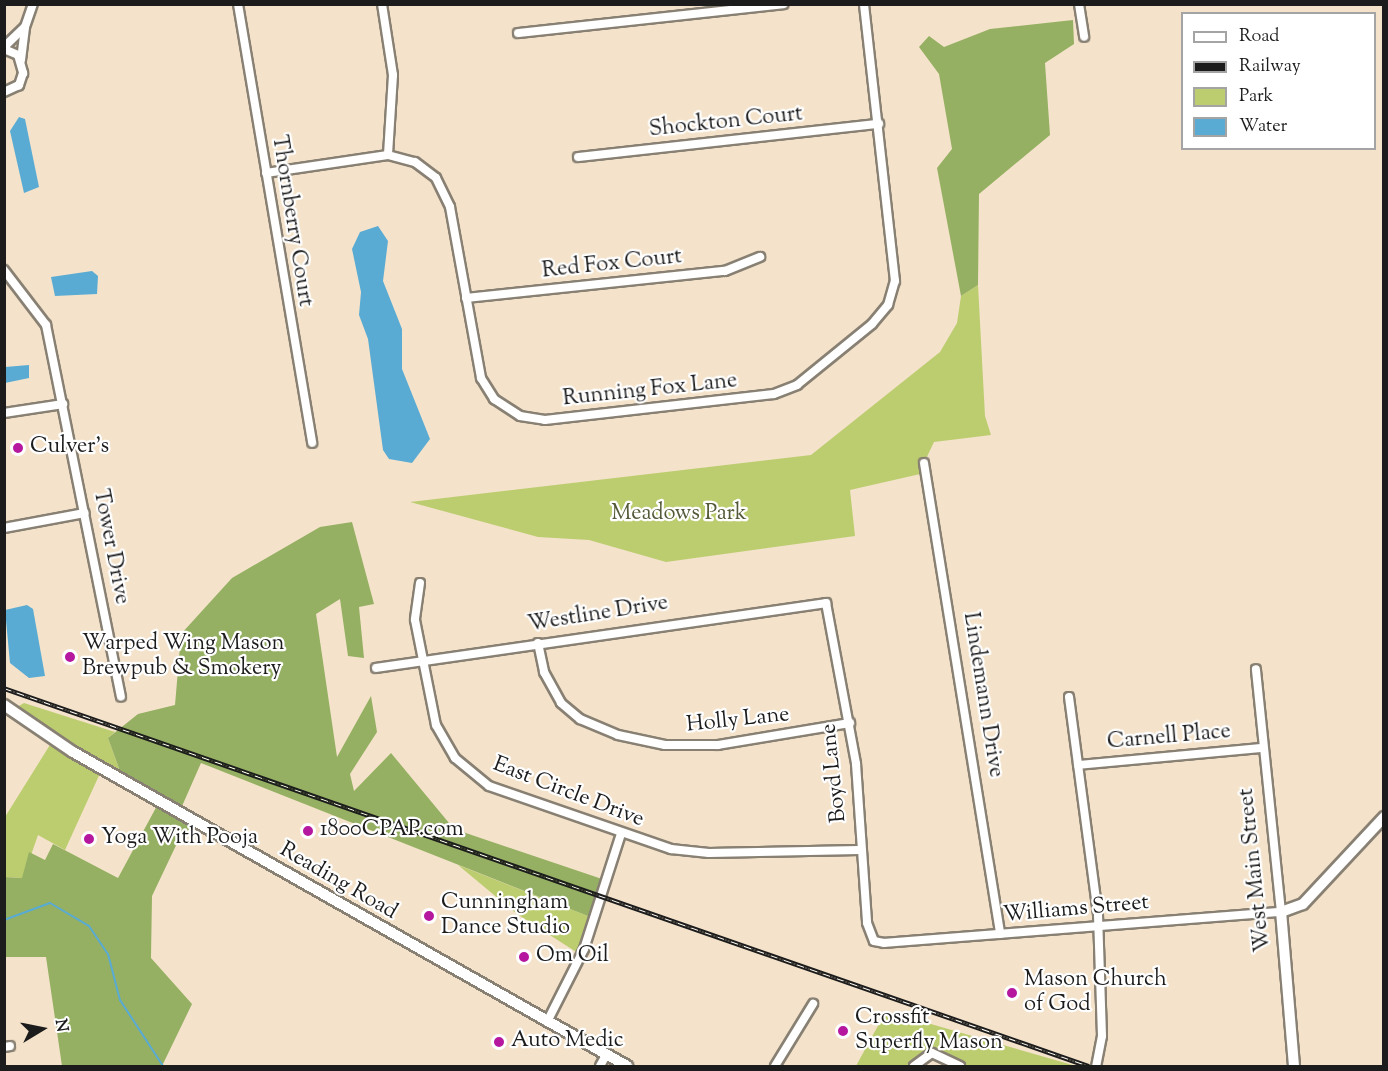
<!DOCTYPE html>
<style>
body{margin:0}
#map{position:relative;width:1388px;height:1071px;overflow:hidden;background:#f4e3ca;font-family:"Sorts Mill Goudy",serif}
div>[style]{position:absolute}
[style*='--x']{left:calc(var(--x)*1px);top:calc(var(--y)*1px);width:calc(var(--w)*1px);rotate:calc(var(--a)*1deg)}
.green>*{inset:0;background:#bccd70}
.forest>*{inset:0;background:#95b062}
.water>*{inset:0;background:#59abd4}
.stream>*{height:2px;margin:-1px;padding:0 1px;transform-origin:1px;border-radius:1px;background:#59abd4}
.roads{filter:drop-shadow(2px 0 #888073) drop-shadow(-2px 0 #888073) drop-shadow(0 2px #888073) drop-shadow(0 -2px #888073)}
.minor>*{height:8px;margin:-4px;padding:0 4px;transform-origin:4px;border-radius:4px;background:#fff}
.major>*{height:10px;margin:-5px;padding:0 5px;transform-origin:5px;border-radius:5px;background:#fff}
.rail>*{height:4.5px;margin-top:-2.25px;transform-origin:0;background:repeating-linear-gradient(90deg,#fff 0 7px,#1c1c1c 0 14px);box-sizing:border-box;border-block:2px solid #1c1c1c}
.dots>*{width:16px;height:16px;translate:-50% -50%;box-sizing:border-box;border:3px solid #fff;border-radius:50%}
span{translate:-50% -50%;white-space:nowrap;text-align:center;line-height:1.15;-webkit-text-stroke:4.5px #fff;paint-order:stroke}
.street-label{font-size:22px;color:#1c1c1c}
.poi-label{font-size:22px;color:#1c1c1c}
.left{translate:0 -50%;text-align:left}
.park-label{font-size:22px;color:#545a39}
.frame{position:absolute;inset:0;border:6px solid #1c1c1c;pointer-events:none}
.legend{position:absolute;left:1181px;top:12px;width:195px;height:138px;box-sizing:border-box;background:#fff;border:2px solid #a4a4a4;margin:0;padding:8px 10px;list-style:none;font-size:18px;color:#1c1c1c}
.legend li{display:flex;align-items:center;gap:12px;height:30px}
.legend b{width:30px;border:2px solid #a4a4a4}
.north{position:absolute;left:12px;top:999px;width:60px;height:60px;-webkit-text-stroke:4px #fff;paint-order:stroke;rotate:80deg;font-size:16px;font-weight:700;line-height:24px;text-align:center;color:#1c1c1c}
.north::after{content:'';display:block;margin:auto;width:21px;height:27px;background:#1c1c1c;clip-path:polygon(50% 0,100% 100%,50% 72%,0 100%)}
</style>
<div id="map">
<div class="green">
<div style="clip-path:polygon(978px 285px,985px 416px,991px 435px,934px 442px,924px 463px,929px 472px,850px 490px,855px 536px,666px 562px,589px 540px,538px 537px,410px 502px,811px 455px,940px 352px,957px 323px,961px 296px)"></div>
<div style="clip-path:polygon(24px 703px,115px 732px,108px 738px,124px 782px,102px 769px,65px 850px,38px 835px,23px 878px,5px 877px,5px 817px,53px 740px,12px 710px)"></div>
<div style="clip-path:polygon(458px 865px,593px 918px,581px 955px,517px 914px)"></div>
<div style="clip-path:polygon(886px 1011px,1076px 1066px,959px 1066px,938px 1054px,914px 1066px,856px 1066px)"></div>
</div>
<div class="forest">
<div style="clip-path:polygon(1073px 20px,1074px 44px,1045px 63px,1050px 135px,979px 194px,978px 285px,961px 296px,937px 168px,952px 149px,939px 74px,919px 47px,929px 36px,944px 47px,990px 29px)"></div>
<div style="clip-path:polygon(352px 522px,374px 604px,359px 607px,364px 658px,348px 656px,340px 599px,316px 614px,337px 757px,371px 696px,377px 732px,350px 774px,354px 791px,391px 753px,454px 829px,605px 880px,593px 918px,201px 763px,179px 813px,196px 824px,180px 837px,152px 896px,151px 958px,192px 1004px,162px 1066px,62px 1066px,46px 957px,5px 957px,4px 877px,22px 878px,29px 852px,45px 860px,53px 844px,118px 878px,159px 802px,124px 782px,108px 738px,138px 714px,175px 705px,181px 634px,232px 578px,320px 527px)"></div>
</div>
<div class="water">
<div style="clip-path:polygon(19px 117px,25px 119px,39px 187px,24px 193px,10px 131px)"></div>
<div style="clip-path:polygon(378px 226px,388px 241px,383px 281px,402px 329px,402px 369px,430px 439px,412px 463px,389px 459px,383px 450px,368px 339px,359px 315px,361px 292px,352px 249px,360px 232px)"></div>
<div style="clip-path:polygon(92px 271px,98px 276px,97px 294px,55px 296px,51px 277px)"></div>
<div style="clip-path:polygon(29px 365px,29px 378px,5px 383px,5px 367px)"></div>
<div style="clip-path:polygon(27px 605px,33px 609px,45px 676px,29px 678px,10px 663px,5px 610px)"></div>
</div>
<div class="stream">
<div style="--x:4;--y:920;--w:49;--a:-20.3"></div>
<div style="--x:50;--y:903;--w:45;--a:30.5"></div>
<div style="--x:89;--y:926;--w:34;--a:56"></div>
<div style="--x:108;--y:954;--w:48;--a:75.4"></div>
<div style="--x:120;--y:1000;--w:79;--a:56.9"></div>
</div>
<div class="roads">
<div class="minor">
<div style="--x:238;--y:4;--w:445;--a:80.4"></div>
<div style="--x:382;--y:4;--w:72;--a:81.2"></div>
<div style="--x:393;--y:75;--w:80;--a:93.6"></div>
<div style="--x:1079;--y:4;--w:33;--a:81"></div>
<div style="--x:518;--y:33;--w:267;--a:-6.2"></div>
<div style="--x:4;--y:47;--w:29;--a:-44"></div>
<div style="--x:25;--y:27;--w:24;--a:-71"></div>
<div style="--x:4;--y:49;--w:15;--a:23"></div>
<div style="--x:18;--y:55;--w:19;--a:74"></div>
<div style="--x:23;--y:73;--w:13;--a:108"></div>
<div style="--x:19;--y:85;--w:17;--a:155"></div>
<div style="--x:21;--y:60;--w:33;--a:-83"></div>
<div style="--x:578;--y:157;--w:303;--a:-6.3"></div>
<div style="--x:266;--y:173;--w:123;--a:-8.4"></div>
<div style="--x:388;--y:155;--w:28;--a:15"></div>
<div style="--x:415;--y:162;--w:26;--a:37"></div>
<div style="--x:436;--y:178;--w:32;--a:64"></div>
<div style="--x:450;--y:207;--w:174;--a:79.7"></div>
<div style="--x:481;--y:378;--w:25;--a:58"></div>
<div style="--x:494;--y:399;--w:31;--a:33"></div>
<div style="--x:520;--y:416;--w:25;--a:9"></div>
<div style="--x:545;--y:420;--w:230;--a:-6.5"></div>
<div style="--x:774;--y:394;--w:25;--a:-21"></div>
<div style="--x:797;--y:385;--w:97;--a:-39.1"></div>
<div style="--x:872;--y:324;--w:25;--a:-50"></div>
<div style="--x:888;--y:305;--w:25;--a:-74"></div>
<div style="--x:895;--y:281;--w:279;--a:-96.4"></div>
<div style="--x:4;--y:270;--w:69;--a:52.6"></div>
<div style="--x:46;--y:325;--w:379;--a:78.6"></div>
<div style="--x:466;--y:298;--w:260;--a:-6"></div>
<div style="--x:725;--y:271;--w:38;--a:-22"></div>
<div style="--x:4;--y:413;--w:60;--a:-8.7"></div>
<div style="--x:924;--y:463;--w:477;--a:80.8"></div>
<div style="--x:4;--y:528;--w:82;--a:-10.5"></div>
<div style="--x:420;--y:583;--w:37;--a:98"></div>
<div style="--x:415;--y:620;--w:107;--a:78.7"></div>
<div style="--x:436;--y:725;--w:38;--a:60"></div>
<div style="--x:455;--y:758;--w:44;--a:39.5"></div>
<div style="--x:489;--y:786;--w:193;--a:19.1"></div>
<div style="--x:671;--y:849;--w:38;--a:6"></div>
<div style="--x:709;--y:853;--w:150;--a:-1.1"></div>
<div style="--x:538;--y:643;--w:30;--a:78"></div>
<div style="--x:544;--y:672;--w:35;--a:61"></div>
<div style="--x:561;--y:703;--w:25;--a:40"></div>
<div style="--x:580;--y:719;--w:41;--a:22.8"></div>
<div style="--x:618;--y:735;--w:48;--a:12"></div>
<div style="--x:665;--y:745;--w:53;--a:0"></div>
<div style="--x:718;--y:745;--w:134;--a:-9.5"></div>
<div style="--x:376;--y:668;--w:455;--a:-8.2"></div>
<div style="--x:826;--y:603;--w:164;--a:79.4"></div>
<div style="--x:856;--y:764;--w:159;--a:86"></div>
<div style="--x:867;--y:923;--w:19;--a:69"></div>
<div style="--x:874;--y:941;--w:10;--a:11"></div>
<div style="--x:884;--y:943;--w:398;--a:-4.5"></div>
<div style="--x:1281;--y:912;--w:244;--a:-95.9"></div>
<div style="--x:1069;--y:697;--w:220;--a:82.4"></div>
<div style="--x:1098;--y:915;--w:121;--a:88.1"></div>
<div style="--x:1102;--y:1036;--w:31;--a:101"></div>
<div style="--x:1078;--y:765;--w:185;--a:-5.3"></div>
<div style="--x:547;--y:1022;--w:82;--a:-63.1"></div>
<div style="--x:584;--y:949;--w:121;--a:-72.2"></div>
<div style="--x:4;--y:1047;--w:6;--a:-9"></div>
<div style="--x:600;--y:1066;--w:13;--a:-61"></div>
<div style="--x:775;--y:1066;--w:73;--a:-58.5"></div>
<div style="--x:914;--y:1066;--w:22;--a:-36"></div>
<div style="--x:932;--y:1053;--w:31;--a:25"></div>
</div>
<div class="major">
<div style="--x:4;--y:705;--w:83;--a:34.3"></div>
<div style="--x:73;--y:752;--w:637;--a:29.54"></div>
<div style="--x:1294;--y:1066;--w:155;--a:-94.8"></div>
<div style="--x:1281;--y:912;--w:23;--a:-20"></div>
<div style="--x:1303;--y:904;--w:119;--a:-47"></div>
</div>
</div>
<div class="rail">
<div style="--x:4;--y:688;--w:1149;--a:19.21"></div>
</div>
<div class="dots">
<div style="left:18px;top:448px;background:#b5179e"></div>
<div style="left:70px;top:657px;background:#b5179e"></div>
<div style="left:308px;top:831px;background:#b5179e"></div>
<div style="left:89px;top:839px;background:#b5179e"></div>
<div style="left:429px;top:916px;background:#b5179e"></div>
<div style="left:524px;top:957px;background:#b5179e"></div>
<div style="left:1012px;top:993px;background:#b5179e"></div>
<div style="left:843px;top:1031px;background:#b5179e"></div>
<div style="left:499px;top:1042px;background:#b5179e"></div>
</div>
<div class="street-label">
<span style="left:726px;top:123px;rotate:-6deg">Shockton Court</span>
<span style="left:291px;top:221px;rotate:81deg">Thornberry Court</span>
<span style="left:612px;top:265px;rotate:-6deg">Red Fox Court</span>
<span style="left:650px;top:391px;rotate:-6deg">Running Fox Lane</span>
<span style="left:110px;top:547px;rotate:79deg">Tower Drive</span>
<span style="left:598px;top:615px;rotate:-9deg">Westline Drive</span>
<span style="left:982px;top:695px;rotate:81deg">Lindemann Drive</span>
<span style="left:738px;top:721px;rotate:-6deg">Holly Lane</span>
<span style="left:1169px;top:738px;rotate:-5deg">Carnell Place</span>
<span style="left:835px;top:773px;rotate:-96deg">Boyd Lane</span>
<span style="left:568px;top:793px;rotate:21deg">East Circle Drive</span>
<span style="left:1256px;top:870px;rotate:-96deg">West Main Street</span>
<span style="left:338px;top:882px;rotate:30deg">Reading Road</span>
<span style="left:1076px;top:910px;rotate:-5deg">Williams Street</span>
</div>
<div class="poi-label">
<span class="left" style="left:30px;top:448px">Culver's</span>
<span class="left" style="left:82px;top:657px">Warped Wing Mason<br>Brewpub &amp; Smokery</span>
<span class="left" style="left:320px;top:831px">1800CPAP.com</span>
<span class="left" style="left:101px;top:839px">Yoga With Pooja</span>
<span class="left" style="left:441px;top:916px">Cunningham<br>Dance Studio</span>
<span class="left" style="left:536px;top:957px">Om Oil</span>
<span class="left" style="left:1024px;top:993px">Mason Church<br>of God</span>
<span class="left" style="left:855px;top:1031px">Crossfit<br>Superfly Mason</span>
<span class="left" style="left:511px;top:1042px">Auto Medic</span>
</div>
<div class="park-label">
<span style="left:679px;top:515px">Meadows Park</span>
</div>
<div class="frame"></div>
<ul class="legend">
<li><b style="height:8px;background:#fff"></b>Road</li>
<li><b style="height:8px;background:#1c1c1c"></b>Railway</li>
<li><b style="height:16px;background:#bccd70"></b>Park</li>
<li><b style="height:16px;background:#59abd4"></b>Water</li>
</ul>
<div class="north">N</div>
</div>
